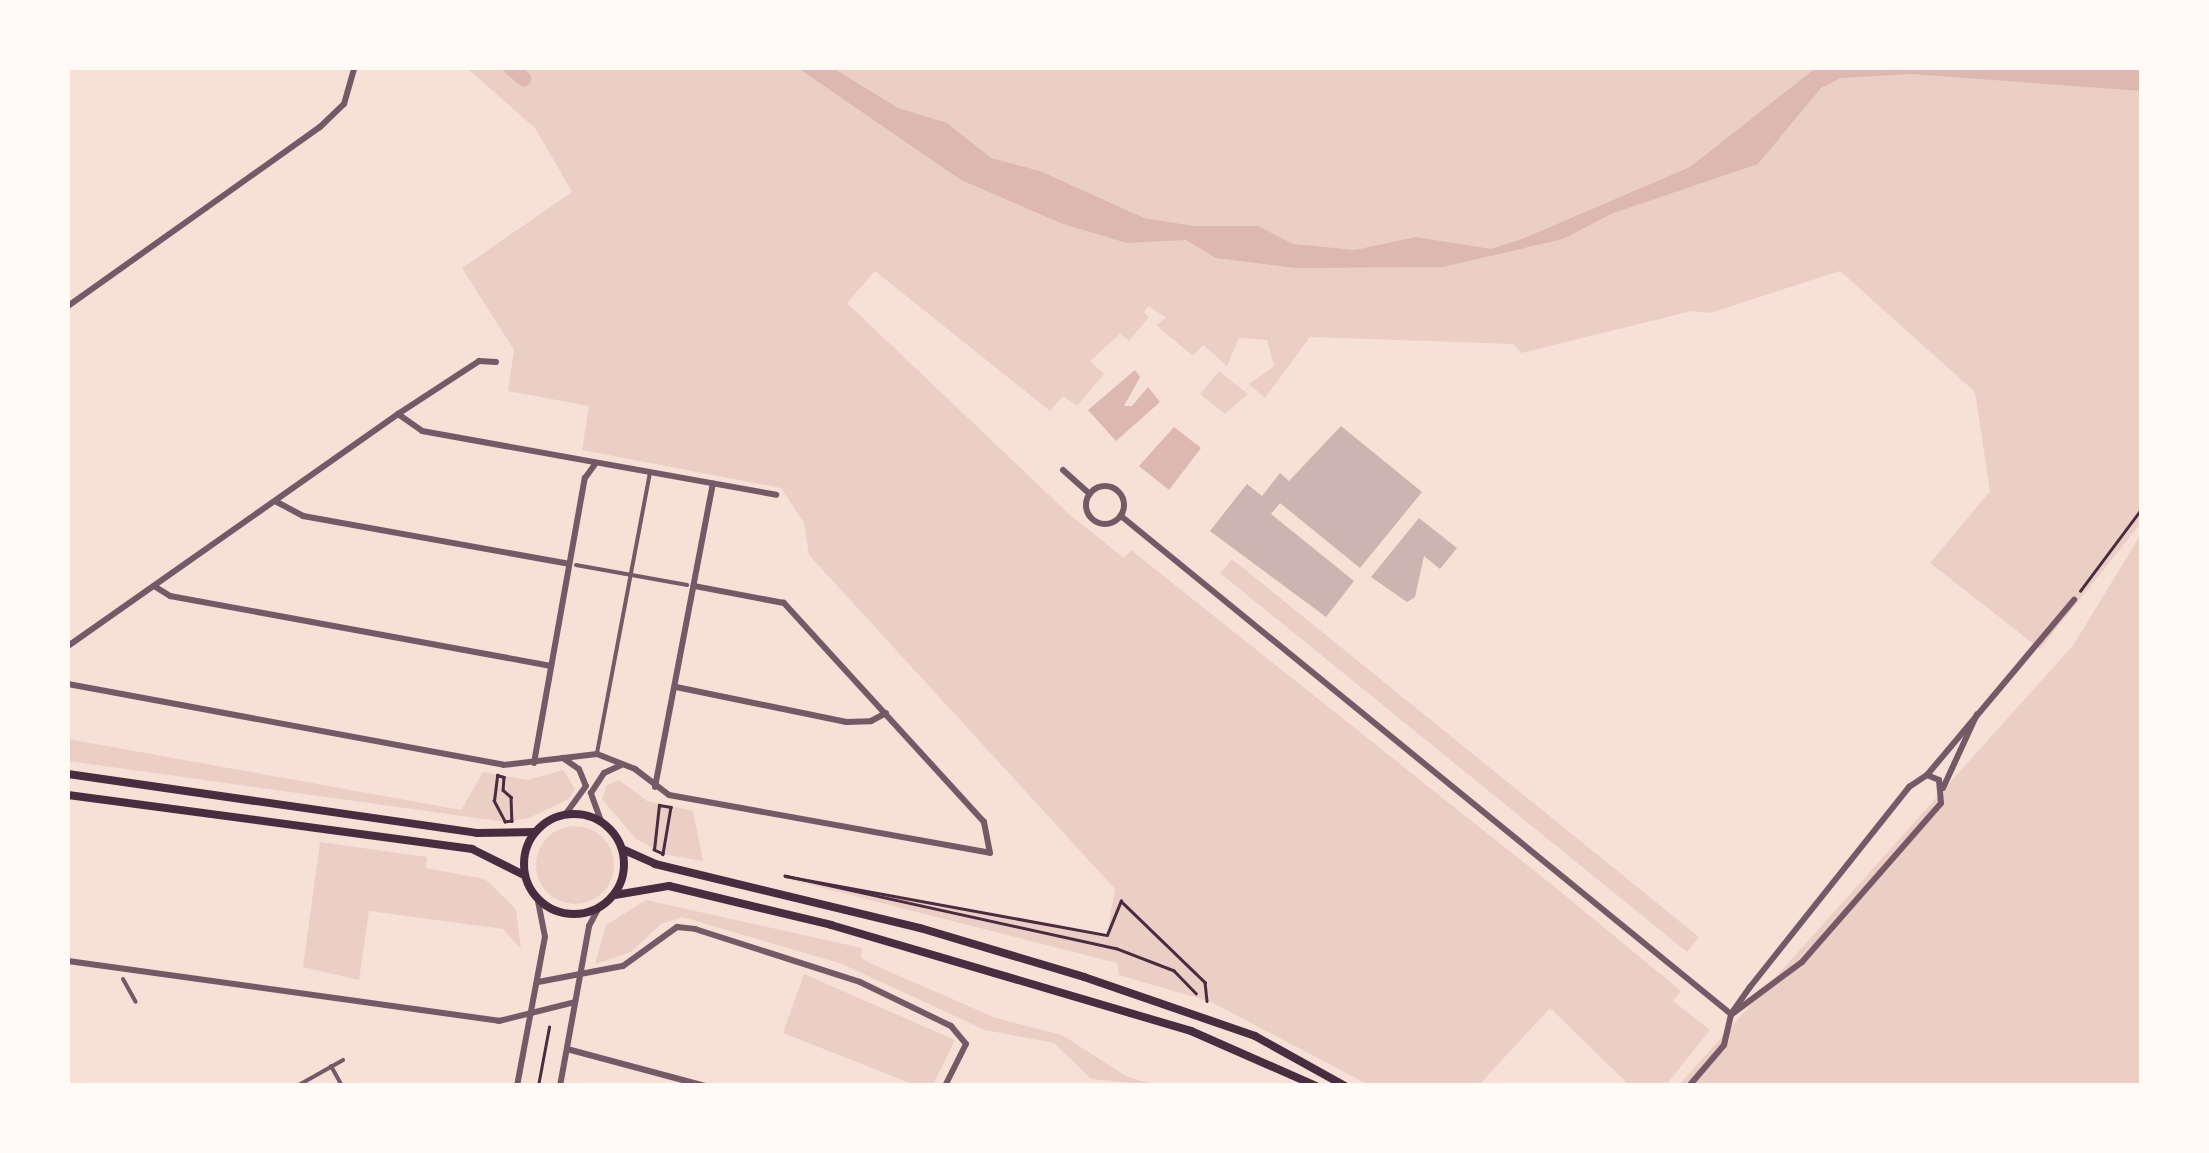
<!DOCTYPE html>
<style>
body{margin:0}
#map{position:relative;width:2209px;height:1153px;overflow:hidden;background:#f7e1d7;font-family:Montserrat,sans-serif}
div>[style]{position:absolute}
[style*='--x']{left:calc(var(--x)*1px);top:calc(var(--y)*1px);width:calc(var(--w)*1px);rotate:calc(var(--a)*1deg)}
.green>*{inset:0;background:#ebcfc5}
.round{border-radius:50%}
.water>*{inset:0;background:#dcb8b0}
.canal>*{height:15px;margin:-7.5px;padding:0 7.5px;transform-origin:7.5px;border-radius:7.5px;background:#dcb8b0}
.building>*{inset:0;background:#ccb4b1}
.path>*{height:2.5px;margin:-1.25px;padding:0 1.25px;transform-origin:1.25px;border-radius:1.25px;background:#4a2c40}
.pedestrian>*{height:4px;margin:-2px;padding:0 2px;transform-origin:2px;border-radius:2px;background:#755966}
.minor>*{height:6px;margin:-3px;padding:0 3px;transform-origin:3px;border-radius:3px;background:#755966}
.minor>.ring{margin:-3px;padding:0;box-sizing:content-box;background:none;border:6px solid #755966;border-radius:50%}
.secondary>*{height:8px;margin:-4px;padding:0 4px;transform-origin:4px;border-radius:4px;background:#4a2c40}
.secondary>.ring{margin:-4px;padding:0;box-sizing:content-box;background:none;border:8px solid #4a2c40;border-radius:50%}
span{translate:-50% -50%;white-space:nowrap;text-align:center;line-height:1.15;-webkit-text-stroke:10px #fffaf5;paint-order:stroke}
.frame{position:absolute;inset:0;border:70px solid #fffaf5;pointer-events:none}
</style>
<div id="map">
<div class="green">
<div style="clip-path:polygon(467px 68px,2141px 68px,2141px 523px,2040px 649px,1930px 563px,1990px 491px,1975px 392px,1840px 271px,1710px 313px,1692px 311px,1521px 353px,1513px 344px,1310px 337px,1265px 398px,1249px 384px,1274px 366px,1267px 340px,1239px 338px,1227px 366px,1203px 345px,1193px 356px,1156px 325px,1166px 318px,1149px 306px,1144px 312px,1149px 317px,1129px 341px,1120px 334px,1090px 361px,1104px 374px,1077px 406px,1063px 396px,1050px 411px,875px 271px,847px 303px,1069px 514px,1124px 558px,1131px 550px,1561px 892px,1681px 991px,1673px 1001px,1710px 1030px,1666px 1085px,1629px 1085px,1550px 1008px,1479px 1085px,1369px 1085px,1211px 1002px,1119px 975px,1117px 963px,787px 879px,1107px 934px,1115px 889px,809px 555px,804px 523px,781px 488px,582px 450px,589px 406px,508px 391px,514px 350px,462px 268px,572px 192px,535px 128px)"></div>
<div style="clip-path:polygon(1219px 371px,1248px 394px,1225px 414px,1200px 394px)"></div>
<div style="clip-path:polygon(2141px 534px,2141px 1085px,1678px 1086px,2074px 644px)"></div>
<div style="clip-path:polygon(1232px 559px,1699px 937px,1687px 952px,1220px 573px)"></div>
<div style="clip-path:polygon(68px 739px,461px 810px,483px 772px,528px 780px,563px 770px,575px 789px,569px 799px,529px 818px,505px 822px,68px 761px)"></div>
<div style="clip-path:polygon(619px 780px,647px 801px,693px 811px,703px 861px,663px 854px,636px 839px,602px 799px,607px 785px)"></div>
<div class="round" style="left:536px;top:826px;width:78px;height:78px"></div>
<div style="clip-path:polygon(320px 842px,427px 857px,426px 868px,485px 879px,516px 909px,521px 949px,503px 929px,369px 911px,359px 980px,303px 967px)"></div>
<div style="clip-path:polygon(646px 900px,862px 948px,861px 958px,874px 965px,996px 1018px,1062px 1035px,1126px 1076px,1155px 1085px,1091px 1079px,1054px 1043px,985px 1030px,842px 964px,682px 917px,661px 924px,631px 952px,595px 964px,606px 925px)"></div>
<div style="clip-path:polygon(804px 974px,955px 1040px,933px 1085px,915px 1085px,783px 1033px)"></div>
</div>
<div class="water">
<div style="clip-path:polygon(798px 68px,833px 68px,898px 108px,947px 123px,991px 158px,1040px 171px,1144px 218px,1193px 226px,1258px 226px,1293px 244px,1355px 250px,1416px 237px,1491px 249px,1522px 239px,1690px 167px,1816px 68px,2141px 68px,2142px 91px,1911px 74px,1841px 78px,1821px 88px,1758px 164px,1613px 213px,1563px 239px,1443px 267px,1295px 268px,1216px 258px,1186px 240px,1127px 243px,1063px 224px,961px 180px)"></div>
<div style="clip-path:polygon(1135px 370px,1140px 377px,1124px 406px,1132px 406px,1148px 387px,1160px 402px,1116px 441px,1088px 410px)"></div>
<div style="clip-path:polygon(1174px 427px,1201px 448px,1169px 490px,1139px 466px)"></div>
</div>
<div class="canal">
<div style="--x:511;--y:68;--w:16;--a:40"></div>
</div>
<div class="building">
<div style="clip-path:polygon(1341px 426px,1422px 492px,1360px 568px,1280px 503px,1271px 514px,1354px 581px,1326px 617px,1210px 531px,1247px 484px,1262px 496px,1280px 473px,1289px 481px)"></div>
<div style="clip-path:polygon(1419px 518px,1457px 548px,1440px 569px,1424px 556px,1415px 597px,1407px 602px,1371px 577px)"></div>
</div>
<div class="path">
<div style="--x:2080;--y:591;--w:104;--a:-53.2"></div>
<div style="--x:497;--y:775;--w:7;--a:16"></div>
<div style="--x:504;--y:777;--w:13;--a:94"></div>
<div style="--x:503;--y:790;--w:11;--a:41"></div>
<div style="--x:511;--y:797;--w:24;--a:88"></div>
<div style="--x:512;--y:821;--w:7;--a:172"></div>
<div style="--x:505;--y:822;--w:24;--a:-118"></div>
<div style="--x:494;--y:801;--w:26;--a:-83"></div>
<div style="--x:659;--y:805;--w:12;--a:9"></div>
<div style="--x:671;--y:807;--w:48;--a:99.7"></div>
<div style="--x:663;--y:854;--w:10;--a:-156"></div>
<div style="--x:654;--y:850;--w:45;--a:-83.7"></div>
<div style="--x:1196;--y:994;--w:32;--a:-134"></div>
<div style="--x:1174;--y:971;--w:61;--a:-158.9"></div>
<div style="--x:1117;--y:949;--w:340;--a:-167.6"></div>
<div style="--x:785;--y:876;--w:327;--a:10.4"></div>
<div style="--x:1107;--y:935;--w:37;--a:-68"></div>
<div style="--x:1121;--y:901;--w:117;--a:44"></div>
<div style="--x:1205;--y:982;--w:19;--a:84"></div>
<div style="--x:538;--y:1086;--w:60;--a:-79.4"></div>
</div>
<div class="pedestrian">
<div style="--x:576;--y:565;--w:113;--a:10.2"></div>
<div style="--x:597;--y:753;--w:285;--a:-79.3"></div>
<div style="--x:123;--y:979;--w:26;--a:61"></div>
<div style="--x:331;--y:1066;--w:23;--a:61"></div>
<div style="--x:297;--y:1086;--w:53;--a:-29.5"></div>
</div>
<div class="minor">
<div style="--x:68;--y:306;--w:309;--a:-35.4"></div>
<div style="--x:320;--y:127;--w:33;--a:-44"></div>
<div style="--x:344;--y:104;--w:37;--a:-74"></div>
<div style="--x:398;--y:414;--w:29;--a:35"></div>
<div style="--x:422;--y:431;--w:360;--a:10.2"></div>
<div style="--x:1063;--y:470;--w:36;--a:42"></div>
<div class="ring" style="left:1086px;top:486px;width:32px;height:32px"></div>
<div style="--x:275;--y:501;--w:32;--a:28"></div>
<div style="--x:303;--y:516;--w:270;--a:10.2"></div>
<div style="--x:1121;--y:516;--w:787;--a:39.23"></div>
<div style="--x:154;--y:586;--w:19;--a:32"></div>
<div style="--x:170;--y:596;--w:386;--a:10.4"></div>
<div style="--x:68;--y:646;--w:403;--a:-35.1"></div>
<div style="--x:398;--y:414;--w:97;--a:-33.2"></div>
<div style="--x:479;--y:361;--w:17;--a:3"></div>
<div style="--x:68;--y:684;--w:442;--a:10.5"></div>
<div style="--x:503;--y:765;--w:95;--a:-6.7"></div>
<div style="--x:597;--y:754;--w:41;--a:21.5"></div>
<div style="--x:635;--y:769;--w:43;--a:37.4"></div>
<div style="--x:669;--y:795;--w:326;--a:10.2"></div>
<div style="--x:990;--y:853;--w:32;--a:-101"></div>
<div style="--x:984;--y:822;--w:297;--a:-132.4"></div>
<div style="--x:784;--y:603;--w:92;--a:-169.3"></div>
<div style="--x:676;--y:687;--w:174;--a:11.6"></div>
<div style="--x:846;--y:722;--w:25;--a:-2"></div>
<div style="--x:871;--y:721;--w:17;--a:-28"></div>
<div style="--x:563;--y:758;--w:19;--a:35"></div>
<div style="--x:579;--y:769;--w:18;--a:68"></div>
<div style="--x:586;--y:786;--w:34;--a:126"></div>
<div style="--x:534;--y:763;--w:290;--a:-79.9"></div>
<div style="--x:585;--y:478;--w:17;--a:-54"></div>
<div style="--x:655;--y:787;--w:309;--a:-79.2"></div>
<div style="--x:1943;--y:788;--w:81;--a:-65.3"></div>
<div style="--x:601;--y:821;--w:30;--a:-110"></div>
<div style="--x:591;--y:793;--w:24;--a:-57"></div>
<div style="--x:604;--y:773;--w:19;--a:-25"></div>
<div style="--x:68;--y:961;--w:435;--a:7.9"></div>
<div style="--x:499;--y:1021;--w:78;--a:-14"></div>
<div style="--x:538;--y:982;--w:86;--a:-10.7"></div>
<div style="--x:623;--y:966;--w:67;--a:-35.8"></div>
<div style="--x:677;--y:927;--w:18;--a:6"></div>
<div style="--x:695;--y:929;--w:173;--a:17.8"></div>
<div style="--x:860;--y:982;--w:101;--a:25.8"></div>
<div style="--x:951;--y:1026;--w:23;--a:50"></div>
<div style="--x:966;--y:1044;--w:47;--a:116.6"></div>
<div style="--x:1732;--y:1014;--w:87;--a:-36.6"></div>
<div style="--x:1802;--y:962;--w:211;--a:-48.8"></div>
<div style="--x:1941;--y:803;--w:23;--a:-95"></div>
<div style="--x:1939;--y:780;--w:13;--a:-157"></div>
<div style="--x:567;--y:1049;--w:143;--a:15"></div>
<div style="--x:517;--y:1086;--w:152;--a:-79.4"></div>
<div style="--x:545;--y:937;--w:38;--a:-101"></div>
<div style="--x:560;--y:1086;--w:163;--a:-79.7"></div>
<div style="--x:589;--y:926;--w:19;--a:-62"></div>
<div style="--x:1689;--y:1086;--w:54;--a:-49.5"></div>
<div style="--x:1724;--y:1045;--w:32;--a:-77"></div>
<div style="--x:1731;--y:1014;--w:33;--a:-55"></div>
<div style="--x:1750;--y:987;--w:256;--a:-51.5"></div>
<div style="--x:1909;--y:787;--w:22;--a:-34"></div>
<div style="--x:1927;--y:775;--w:229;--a:-50"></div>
</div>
<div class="secondary">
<div style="--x:68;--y:774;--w:413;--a:8.2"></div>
<div style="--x:477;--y:833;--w:58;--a:-1"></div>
<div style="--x:68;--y:795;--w:408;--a:7.6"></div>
<div style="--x:472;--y:849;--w:58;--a:26.6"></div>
<div class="ring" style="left:524px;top:814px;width:92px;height:92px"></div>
<div style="--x:622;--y:849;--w:36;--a:24"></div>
<div style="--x:655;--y:864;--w:273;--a:13.6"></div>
<div style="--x:920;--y:928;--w:171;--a:16.6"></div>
<div style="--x:1084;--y:977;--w:181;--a:19"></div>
<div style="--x:1255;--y:1036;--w:103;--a:29.1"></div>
<div style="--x:615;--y:895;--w:55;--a:-9.5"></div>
<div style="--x:669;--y:886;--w:167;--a:13.5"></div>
<div style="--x:831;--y:925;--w:375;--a:16.4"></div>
<div style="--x:1191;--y:1031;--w:137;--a:23.7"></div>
</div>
<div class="frame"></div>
</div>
